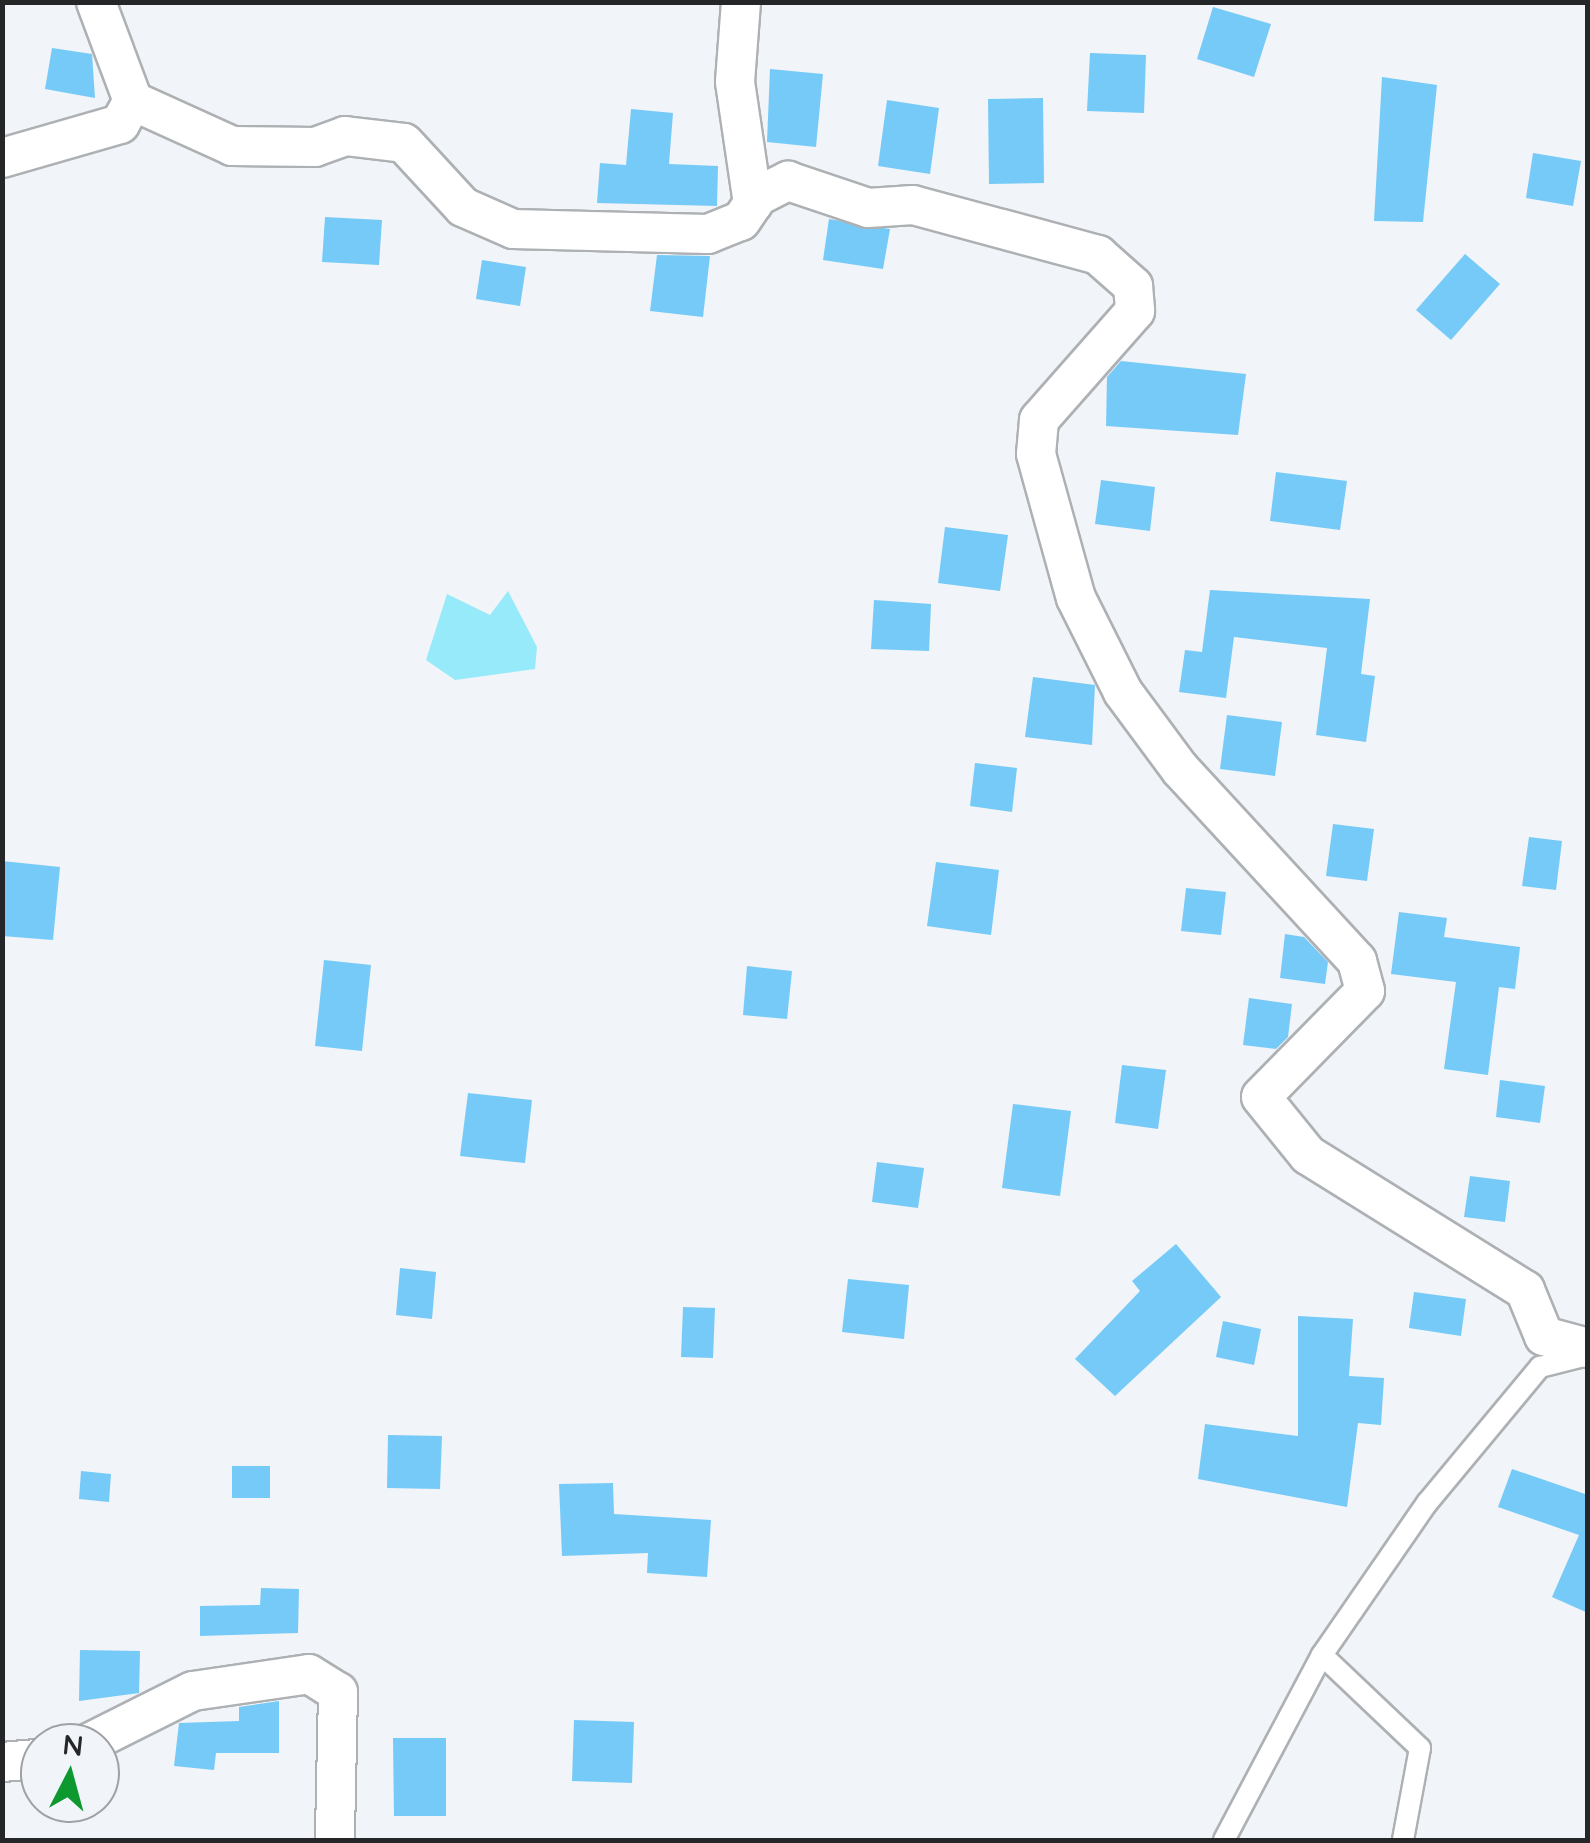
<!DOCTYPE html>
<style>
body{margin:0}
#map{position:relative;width:1590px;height:1843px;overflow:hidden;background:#f1f4f8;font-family:Quicksand,sans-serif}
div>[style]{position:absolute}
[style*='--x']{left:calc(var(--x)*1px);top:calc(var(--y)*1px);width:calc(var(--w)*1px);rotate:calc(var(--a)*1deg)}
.water>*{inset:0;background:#97eafa}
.building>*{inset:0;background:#76caf7}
.roads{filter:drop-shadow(2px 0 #aeb1b4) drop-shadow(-2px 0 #aeb1b4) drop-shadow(0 2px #aeb1b4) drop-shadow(0 -2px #aeb1b4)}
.service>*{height:20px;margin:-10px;padding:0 10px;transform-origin:10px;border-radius:10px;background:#fff}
.minor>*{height:38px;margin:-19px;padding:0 19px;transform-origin:19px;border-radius:19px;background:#fff}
span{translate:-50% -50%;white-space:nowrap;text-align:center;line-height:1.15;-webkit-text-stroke:8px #f1f4f8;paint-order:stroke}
.frame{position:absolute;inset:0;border:5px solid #252627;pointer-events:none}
.north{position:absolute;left:20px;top:1723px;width:100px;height:100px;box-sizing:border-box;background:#f1f4f8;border:2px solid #9fa2a4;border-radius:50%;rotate:6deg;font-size:28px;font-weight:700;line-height:40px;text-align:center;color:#252627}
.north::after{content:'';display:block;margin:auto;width:35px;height:45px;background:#0e9930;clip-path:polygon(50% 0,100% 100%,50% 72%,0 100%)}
</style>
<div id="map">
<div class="water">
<div style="clip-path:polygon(508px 591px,537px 647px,535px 669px,455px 680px,426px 660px,447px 594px,490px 615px)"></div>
</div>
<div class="building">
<div style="clip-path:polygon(1213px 7px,1271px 24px,1254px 77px,1197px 59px)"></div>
<div style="clip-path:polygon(52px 48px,92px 54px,95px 98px,45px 89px)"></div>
<div style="clip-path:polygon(1090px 53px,1146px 55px,1144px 113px,1087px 111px)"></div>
<div style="clip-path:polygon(770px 69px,823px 74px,816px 147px,767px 142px)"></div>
<div style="clip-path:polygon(1382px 77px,1437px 85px,1423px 222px,1374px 221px)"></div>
<div style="clip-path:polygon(1043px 98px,1044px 183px,989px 184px,988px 99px)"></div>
<div style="clip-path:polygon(887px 100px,939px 108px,930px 174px,878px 166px)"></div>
<div style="clip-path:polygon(631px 109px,673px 113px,669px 164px,718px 166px,717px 206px,597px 203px,600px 163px,626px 165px)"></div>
<div style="clip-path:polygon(1533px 153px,1581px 161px,1573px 206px,1526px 198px)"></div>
<div style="clip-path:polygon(325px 217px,382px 220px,379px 265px,322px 262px)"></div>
<div style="clip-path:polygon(829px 219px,890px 229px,883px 269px,823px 260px)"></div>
<div style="clip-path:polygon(1465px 254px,1500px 284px,1451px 340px,1416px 310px)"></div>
<div style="clip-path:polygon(657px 255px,710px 256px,703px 317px,650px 311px)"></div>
<div style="clip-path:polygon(482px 260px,526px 267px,520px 306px,476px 299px)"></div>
<div style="clip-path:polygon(1121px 361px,1246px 374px,1238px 435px,1106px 426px,1107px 377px)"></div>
<div style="clip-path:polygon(1276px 472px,1347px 481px,1340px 530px,1270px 521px)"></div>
<div style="clip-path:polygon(1101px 480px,1155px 487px,1150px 531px,1095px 524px)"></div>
<div style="clip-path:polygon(945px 527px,1008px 535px,1000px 591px,938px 583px)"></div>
<div style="clip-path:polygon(1210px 590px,1370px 599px,1361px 674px,1375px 676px,1366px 742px,1316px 735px,1327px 648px,1234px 637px,1226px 698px,1179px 692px,1185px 650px,1202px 652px)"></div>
<div style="clip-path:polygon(874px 600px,931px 604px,929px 651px,871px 649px)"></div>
<div style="clip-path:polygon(1033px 677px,1095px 685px,1092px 745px,1025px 737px)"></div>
<div style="clip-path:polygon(1227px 715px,1282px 722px,1275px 776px,1220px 769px)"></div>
<div style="clip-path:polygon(975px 763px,1017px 768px,1012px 812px,970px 806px)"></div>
<div style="clip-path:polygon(1333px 824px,1374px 829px,1367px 881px,1326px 876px)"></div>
<div style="clip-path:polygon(1529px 837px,1562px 841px,1556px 890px,1522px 886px)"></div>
<div style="clip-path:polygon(2px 861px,60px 867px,53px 940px,2px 936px)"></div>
<div style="clip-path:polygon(936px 862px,999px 870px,991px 935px,927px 926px)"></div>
<div style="clip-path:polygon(1186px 888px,1226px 892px,1221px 935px,1181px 931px)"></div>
<div style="clip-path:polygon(1399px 912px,1447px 918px,1444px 937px,1520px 947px,1515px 989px,1499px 987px,1488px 1075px,1444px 1069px,1456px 982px,1391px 974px)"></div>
<div style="clip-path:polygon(1285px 934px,1304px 937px,1328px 962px,1325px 984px,1280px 978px)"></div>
<div style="clip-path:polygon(324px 960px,371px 965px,362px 1051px,315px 1046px)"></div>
<div style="clip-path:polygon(747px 966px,792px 971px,787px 1019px,743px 1015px)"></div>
<div style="clip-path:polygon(1249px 998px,1292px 1004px,1288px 1037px,1276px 1049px,1243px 1045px)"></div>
<div style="clip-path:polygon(1122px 1065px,1166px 1070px,1158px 1129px,1115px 1123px)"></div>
<div style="clip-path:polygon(1500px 1080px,1545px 1086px,1540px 1123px,1496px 1117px)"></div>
<div style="clip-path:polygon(468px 1093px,532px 1100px,525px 1163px,460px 1156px)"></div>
<div style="clip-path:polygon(1013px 1104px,1071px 1111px,1060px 1196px,1002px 1188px)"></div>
<div style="clip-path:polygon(877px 1162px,924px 1168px,918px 1208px,872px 1202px)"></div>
<div style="clip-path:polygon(1470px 1176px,1510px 1181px,1505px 1222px,1464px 1217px)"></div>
<div style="clip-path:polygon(1176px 1244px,1221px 1297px,1115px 1396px,1075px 1359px,1140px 1291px,1132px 1281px)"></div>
<div style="clip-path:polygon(400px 1268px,436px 1272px,432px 1319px,396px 1315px)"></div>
<div style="clip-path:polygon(848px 1279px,909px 1285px,904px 1339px,842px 1332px)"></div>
<div style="clip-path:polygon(1414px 1292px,1466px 1299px,1461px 1336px,1409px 1328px)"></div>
<div style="clip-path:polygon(683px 1307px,715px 1308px,713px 1358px,681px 1357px)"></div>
<div style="clip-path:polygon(1298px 1316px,1353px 1319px,1349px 1376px,1384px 1378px,1381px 1425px,1358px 1423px,1347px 1507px,1198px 1479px,1205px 1424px,1298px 1436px)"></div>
<div style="clip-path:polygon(1223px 1321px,1261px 1329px,1254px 1365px,1216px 1357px)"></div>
<div style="clip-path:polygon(388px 1435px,442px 1436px,440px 1489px,387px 1488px)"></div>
<div style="clip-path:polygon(232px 1466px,270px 1466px,270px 1498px,232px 1498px)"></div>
<div style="clip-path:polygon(1512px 1469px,1588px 1495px,1588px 1613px,1552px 1597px,1579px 1535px,1498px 1507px)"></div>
<div style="clip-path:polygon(81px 1471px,111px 1474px,109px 1502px,79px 1499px)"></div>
<div style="clip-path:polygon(613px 1483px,614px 1514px,711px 1520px,707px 1577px,647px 1573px,648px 1553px,562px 1556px,559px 1484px)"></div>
<div style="clip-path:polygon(261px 1588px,299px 1589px,298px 1633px,200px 1636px,200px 1606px,260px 1605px)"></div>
<div style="clip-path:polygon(80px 1650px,140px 1651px,139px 1693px,79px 1701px)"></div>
<div style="clip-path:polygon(279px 1701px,279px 1753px,216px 1753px,214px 1770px,174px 1766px,179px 1723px,239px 1721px,239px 1707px)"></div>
<div style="clip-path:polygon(574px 1720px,634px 1722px,632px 1783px,572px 1781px)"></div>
<div style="clip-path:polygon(393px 1738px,446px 1738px,446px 1816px,394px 1816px)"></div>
</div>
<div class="roads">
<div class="service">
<div style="--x:1322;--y:1655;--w:135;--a:43.5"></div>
<div style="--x:1420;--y:1748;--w:94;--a:100.5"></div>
<div style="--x:1224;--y:1840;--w:209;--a:-62.1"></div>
<div style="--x:1322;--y:1655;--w:185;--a:-55.4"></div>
<div style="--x:1427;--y:1503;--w:177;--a:-50.3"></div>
<div style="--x:1540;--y:1367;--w:49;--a:-14"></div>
</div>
<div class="minor">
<div style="--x:96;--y:2;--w:106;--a:69.5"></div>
<div style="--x:741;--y:2;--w:80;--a:94.3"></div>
<div style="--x:735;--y:82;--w:123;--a:81.6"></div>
<div style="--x:2;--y:158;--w:123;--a:-16.1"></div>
<div style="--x:120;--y:124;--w:26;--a:-61"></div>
<div style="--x:133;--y:101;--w:109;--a:24.4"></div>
<div style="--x:232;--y:146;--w:83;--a:0.7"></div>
<div style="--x:315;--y:147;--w:32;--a:-20"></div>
<div style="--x:345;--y:136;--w:59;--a:6.8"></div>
<div style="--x:404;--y:143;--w:87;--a:47.3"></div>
<div style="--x:463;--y:207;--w:55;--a:23.7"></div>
<div style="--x:513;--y:229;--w:195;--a:1.5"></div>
<div style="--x:708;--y:234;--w:35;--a:-22"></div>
<div style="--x:741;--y:221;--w:30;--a:-56"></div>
<div style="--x:758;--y:196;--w:34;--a:-27"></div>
<div style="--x:788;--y:181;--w:84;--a:18.6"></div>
<div style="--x:868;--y:208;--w:45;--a:-3.8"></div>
<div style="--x:913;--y:205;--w:192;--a:15.1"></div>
<div style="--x:1098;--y:255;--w:47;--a:41.5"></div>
<div style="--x:1133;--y:286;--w:25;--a:85"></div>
<div style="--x:1135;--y:311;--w:145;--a:131.4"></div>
<div style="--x:1039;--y:420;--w:34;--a:95"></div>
<div style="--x:1036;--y:454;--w:149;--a:74.5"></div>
<div style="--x:1076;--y:598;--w:105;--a:63.4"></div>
<div style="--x:1123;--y:692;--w:96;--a:53.5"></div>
<div style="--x:1180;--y:769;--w:261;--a:47.3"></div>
<div style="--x:1357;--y:961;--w:31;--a:75"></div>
<div style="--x:1365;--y:991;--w:148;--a:134.5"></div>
<div style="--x:1261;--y:1097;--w:75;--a:51"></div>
<div style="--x:1308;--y:1155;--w:256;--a:31.9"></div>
<div style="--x:1525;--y:1290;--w:50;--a:67.6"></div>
<div style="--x:1544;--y:1336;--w:46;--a:15.3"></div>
<div style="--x:89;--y:1743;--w:116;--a:-26.6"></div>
<div style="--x:193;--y:1691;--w:117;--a:-8.3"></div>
<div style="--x:309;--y:1674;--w:34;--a:32"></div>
<div style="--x:338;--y:1692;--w:148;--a:91.2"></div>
<div style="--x:2;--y:1762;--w:38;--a:-5"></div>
</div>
</div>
<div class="frame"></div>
<div class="north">N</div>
</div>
